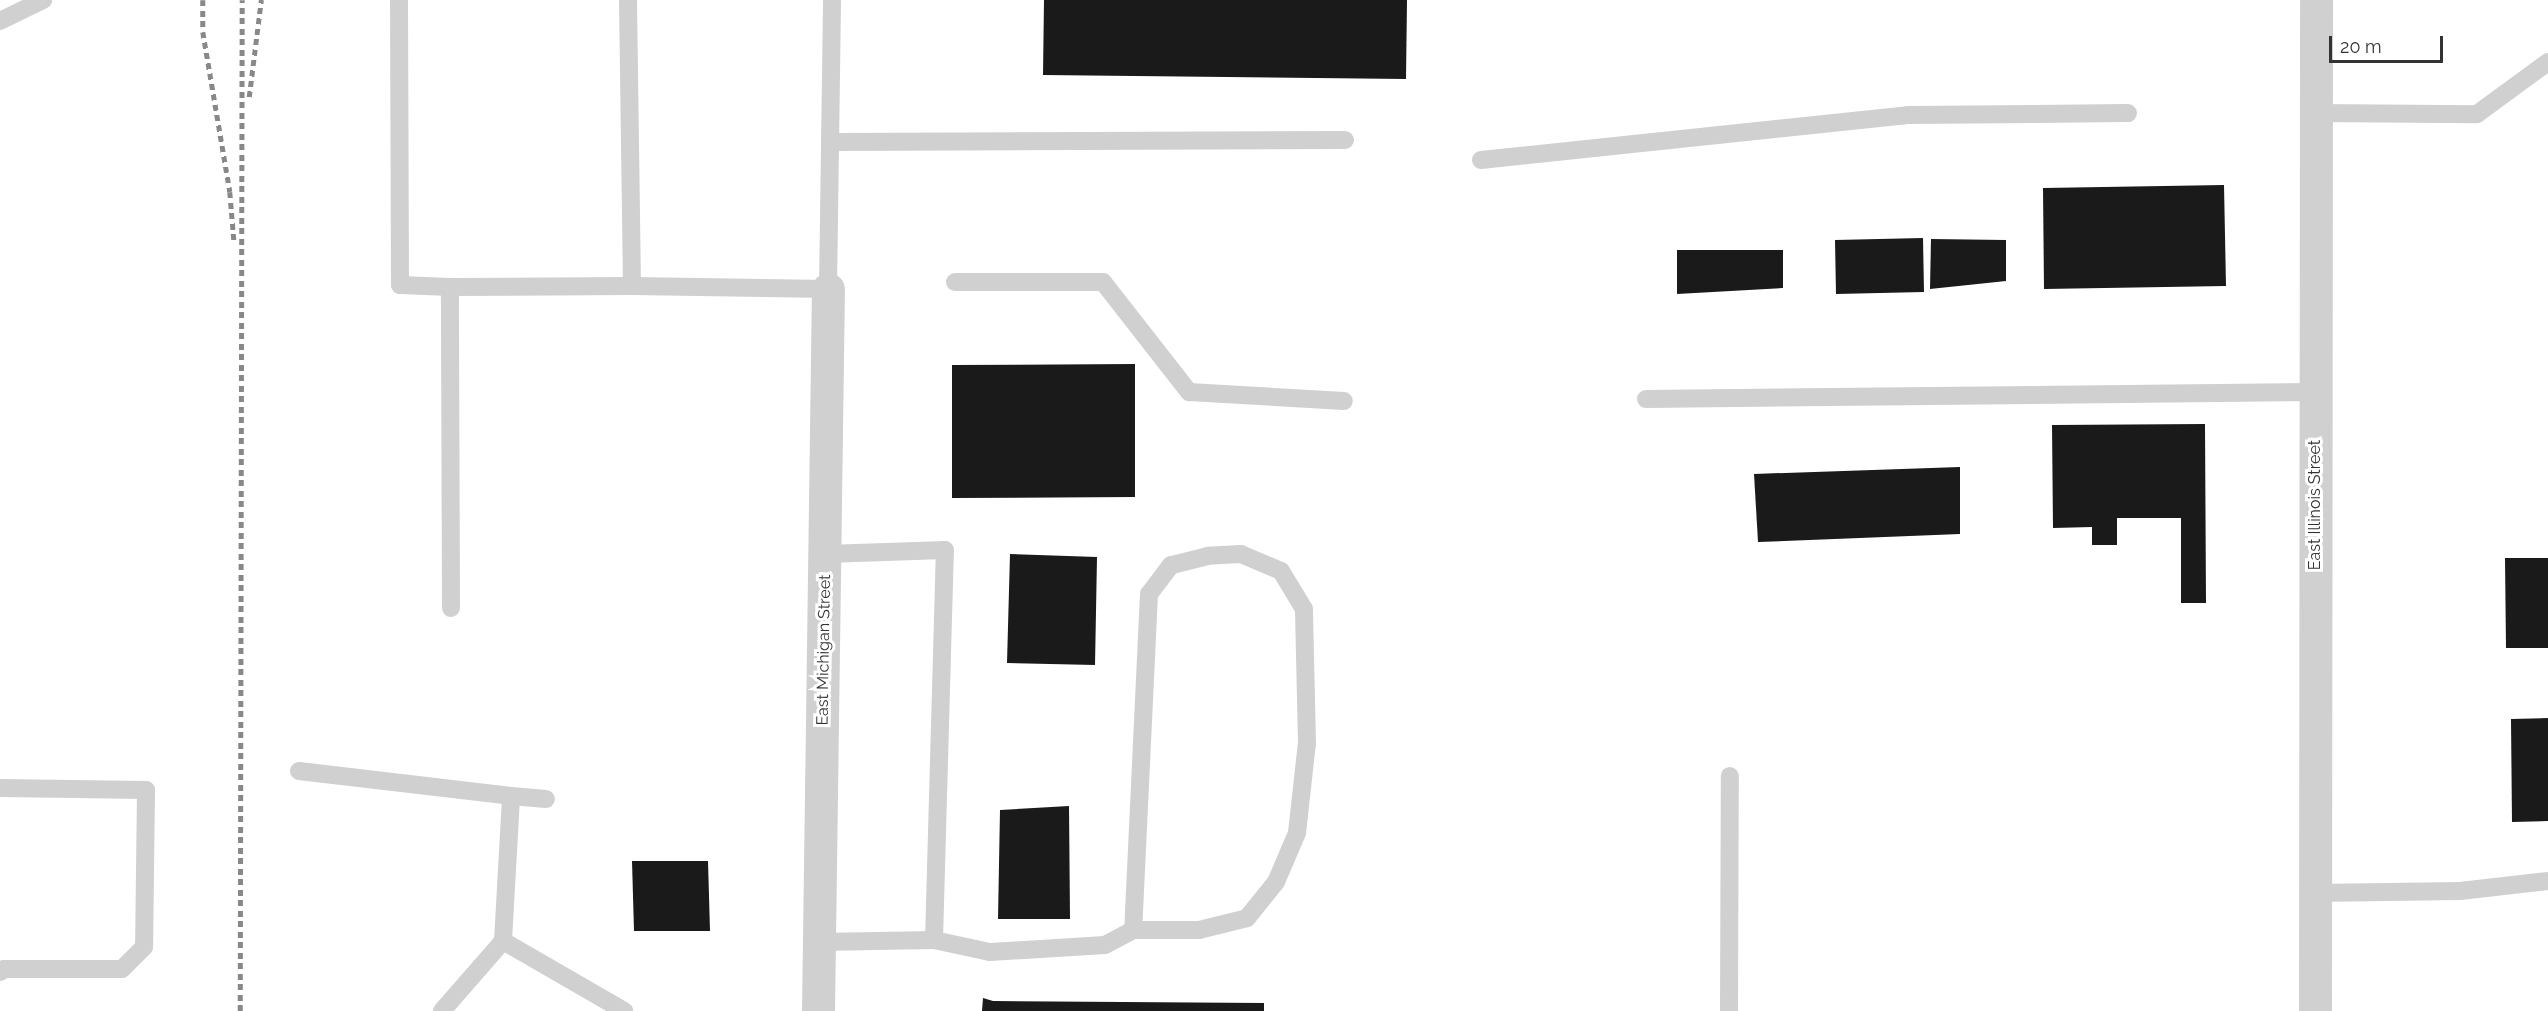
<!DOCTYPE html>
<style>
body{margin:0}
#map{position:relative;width:2548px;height:1011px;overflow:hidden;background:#fff;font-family:Raleway,sans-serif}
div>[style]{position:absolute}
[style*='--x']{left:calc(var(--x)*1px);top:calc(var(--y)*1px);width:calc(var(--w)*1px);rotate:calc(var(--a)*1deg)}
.building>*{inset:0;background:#1a1a1a}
.lane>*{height:18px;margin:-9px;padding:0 9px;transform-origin:9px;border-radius:9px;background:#d0d0d0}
.street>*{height:33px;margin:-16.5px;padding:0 16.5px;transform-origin:16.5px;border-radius:16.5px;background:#d0d0d0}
.rail>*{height:4.5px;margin-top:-2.25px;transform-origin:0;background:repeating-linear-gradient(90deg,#888 0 6px,transparent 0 10.5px)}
span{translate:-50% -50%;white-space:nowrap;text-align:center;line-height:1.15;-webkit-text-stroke:6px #fff;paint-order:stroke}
.street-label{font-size:16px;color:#333}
.scale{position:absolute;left:2329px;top:36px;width:114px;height:27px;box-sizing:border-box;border:3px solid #333;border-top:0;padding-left:8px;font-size:18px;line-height:21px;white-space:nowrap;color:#333;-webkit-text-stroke:4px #fff;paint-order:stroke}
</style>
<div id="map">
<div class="building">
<div style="clip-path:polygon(1044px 0,1407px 0,1406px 79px,1043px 75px)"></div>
<div style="clip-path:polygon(2224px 185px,2226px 286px,2044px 289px,2043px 188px)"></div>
<div style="clip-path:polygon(1923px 238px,1924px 292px,1836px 294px,1835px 240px)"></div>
<div style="clip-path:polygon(1931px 239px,2006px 240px,2006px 281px,1930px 289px)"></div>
<div style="clip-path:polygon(1677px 250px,1783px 250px,1783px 288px,1677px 294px)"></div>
<div style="clip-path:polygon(1135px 364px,1135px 497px,952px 498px,952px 365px)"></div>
<div style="clip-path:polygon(2205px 424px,2206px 603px,2181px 603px,2181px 518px,2117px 518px,2117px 545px,2092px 545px,2092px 527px,2053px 528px,2052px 425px)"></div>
<div style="clip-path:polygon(1960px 467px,1960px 534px,1758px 542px,1754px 474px)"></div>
<div style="clip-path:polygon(1010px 554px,1097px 557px,1095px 665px,1007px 663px)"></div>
<div style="clip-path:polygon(2505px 558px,2548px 558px,2548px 648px,2506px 648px)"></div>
<div style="clip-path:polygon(2548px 718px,2548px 821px,2512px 822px,2511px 719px)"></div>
<div style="clip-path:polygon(1069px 806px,1070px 919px,998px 919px,1000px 810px)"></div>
<div style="clip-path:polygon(632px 861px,708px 861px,710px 931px,634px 931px)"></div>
<div style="clip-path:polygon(983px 998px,993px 1001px,1264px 1003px,1264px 1011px,982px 1011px)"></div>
</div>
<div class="lane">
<div style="--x:399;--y:0;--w:285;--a:89.8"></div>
<div style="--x:400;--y:285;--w:50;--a:2.3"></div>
<div style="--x:628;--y:0;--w:286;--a:89.2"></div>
<div style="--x:0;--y:21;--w:48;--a:-26"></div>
<div style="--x:2315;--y:113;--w:162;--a:0.4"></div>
<div style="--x:2477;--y:114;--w:88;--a:-36.2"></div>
<div style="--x:831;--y:142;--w:514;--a:-0.22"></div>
<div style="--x:1481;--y:160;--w:429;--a:-6"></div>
<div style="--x:1908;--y:115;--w:220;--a:-0.5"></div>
<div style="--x:955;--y:282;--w:148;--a:0"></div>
<div style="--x:1103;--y:282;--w:140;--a:52"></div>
<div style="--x:1189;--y:392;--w:155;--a:3.3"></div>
<div style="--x:1646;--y:399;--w:669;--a:-0.6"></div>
<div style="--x:451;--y:608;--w:321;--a:-90.2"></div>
<div style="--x:450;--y:287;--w:182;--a:-0.3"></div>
<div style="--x:632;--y:286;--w:196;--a:0.9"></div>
<div style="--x:828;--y:289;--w:289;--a:-89.2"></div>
<div style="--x:299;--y:771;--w:213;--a:6.7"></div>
<div style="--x:0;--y:788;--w:146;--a:0.8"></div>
<div style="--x:146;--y:790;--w:157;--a:90.7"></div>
<div style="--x:144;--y:947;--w:31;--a:135"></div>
<div style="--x:122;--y:969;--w:118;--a:180"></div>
<div style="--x:4;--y:969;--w:5;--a:143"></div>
<div style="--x:2315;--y:893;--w:145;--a:-0.8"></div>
<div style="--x:2460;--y:891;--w:89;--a:-6.5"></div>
<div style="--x:934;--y:940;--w:57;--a:12.1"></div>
<div style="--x:990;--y:952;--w:115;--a:-3.5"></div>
<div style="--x:1105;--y:945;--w:32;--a:-28"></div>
<div style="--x:1133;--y:930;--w:66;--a:0"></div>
<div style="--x:1199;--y:930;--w:49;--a:-14"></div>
<div style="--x:1247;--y:918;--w:46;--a:-51.1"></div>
<div style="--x:1276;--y:882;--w:53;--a:-66.8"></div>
<div style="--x:1297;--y:833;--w:91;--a:-83.7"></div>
<div style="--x:1307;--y:743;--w:134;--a:-91.3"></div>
<div style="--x:1304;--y:609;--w:44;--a:-121.2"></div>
<div style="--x:1281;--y:571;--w:43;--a:-157"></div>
<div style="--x:1241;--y:554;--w:33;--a:177"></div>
<div style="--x:1208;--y:556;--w:38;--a:166"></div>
<div style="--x:1171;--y:565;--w:36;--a:127"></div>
<div style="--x:1149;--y:594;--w:336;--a:92.7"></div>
<div style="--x:503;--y:941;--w:140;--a:30"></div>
<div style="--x:819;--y:942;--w:115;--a:-1"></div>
<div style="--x:934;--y:940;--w:390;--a:-88.4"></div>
<div style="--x:945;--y:550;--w:119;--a:178.1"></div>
<div style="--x:442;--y:1011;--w:93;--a:-48.9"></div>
<div style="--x:503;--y:941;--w:145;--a:-86.8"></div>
<div style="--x:511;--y:796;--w:35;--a:5"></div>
<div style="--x:1729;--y:1011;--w:235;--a:-89.8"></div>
</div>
<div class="street">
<div style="--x:818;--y:1011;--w:722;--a:-89.21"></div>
<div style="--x:2315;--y:1011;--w:1011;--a:-89.94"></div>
</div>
<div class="rail">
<div style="--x:203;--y:0;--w:32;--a:90"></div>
<div style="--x:203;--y:32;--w:162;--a:80.4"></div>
<div style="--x:230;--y:192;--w:48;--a:85.2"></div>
<div style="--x:249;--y:97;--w:98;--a:-82.9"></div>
<div style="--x:240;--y:1011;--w:1011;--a:-89.89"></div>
</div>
<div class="street-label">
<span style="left:2315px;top:505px;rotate:-90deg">East Illinois Street</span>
<span style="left:824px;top:650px;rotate:-89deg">East Michigan Street</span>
</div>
<div class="scale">20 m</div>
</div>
